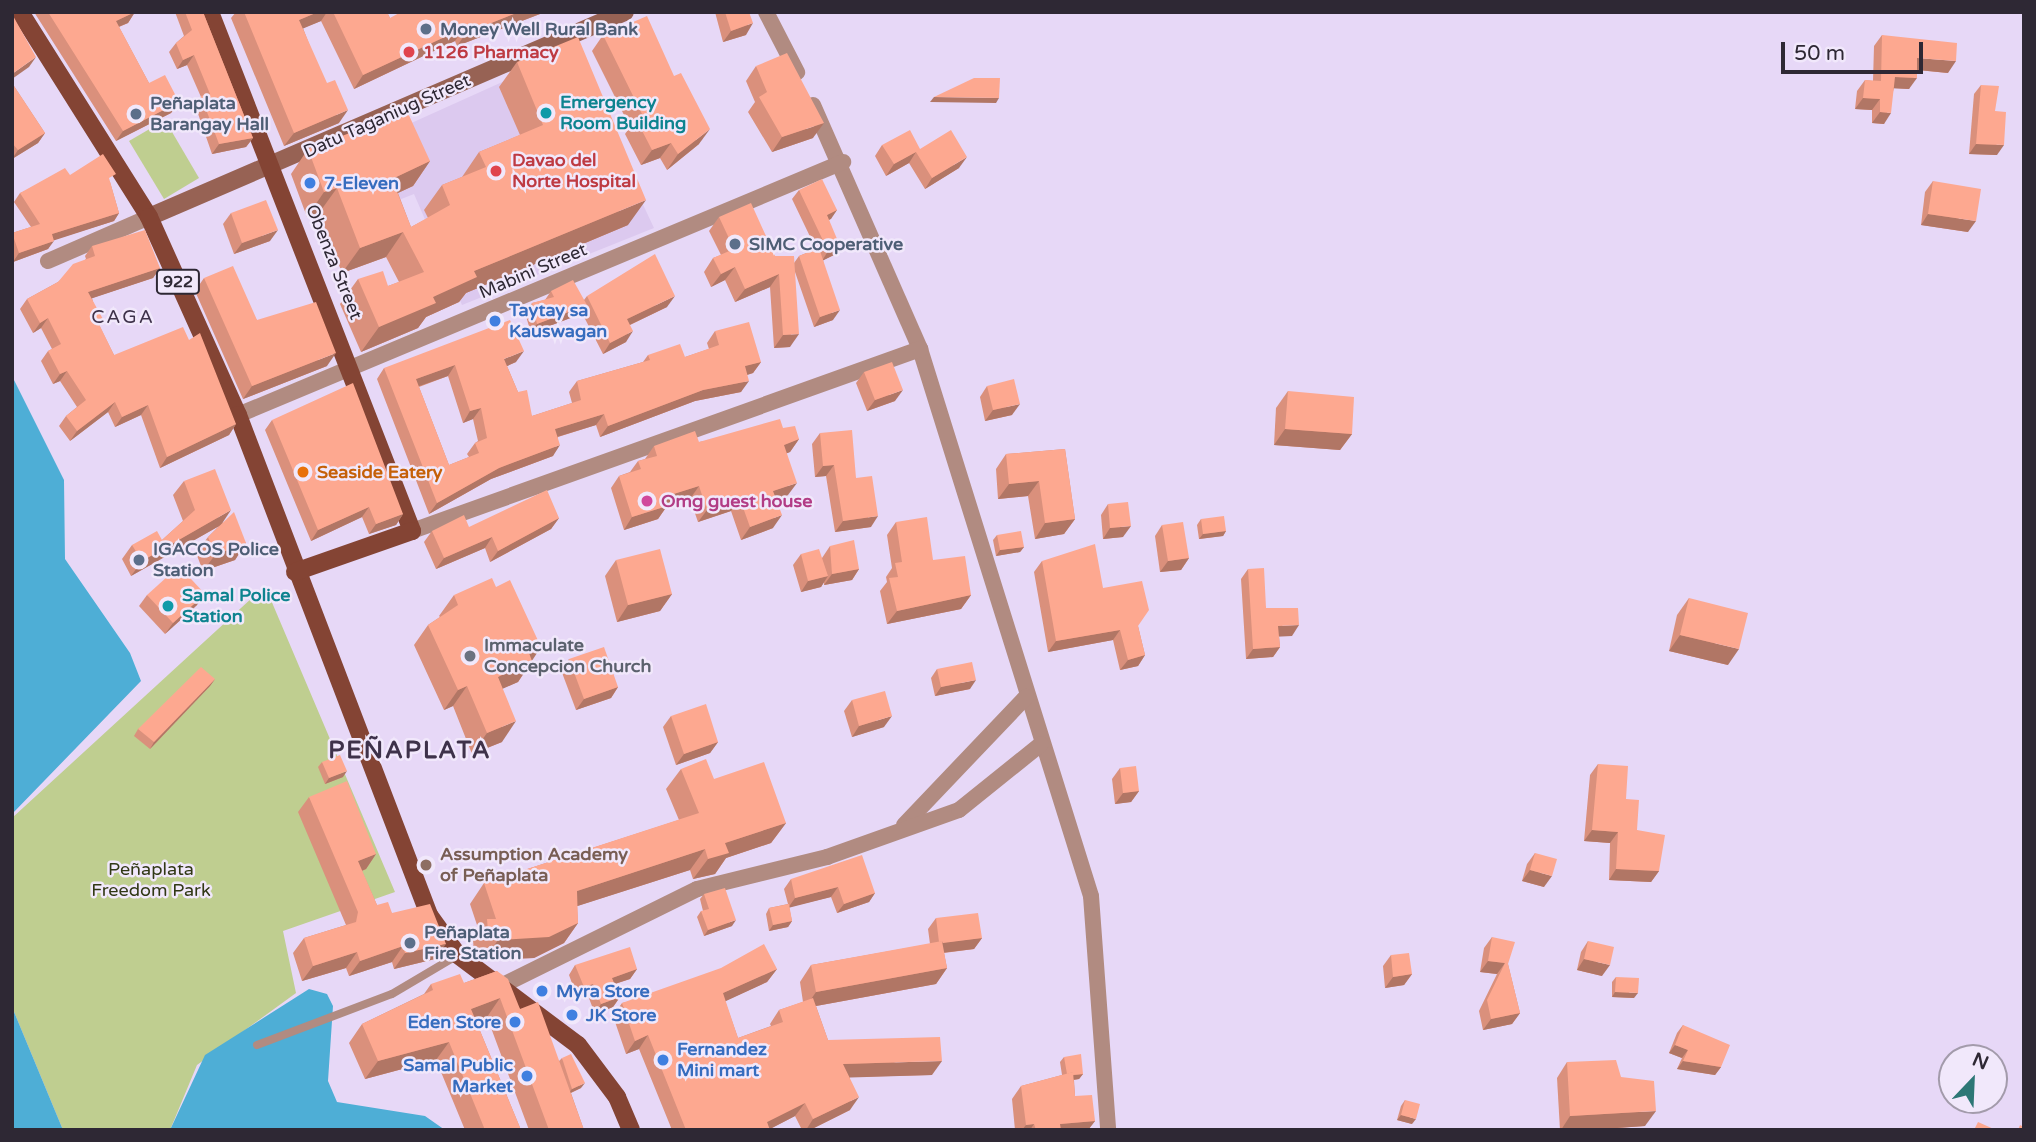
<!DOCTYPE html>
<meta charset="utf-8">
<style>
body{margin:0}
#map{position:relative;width:2036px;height:1142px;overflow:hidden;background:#e7d8f7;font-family:"Varela Round",sans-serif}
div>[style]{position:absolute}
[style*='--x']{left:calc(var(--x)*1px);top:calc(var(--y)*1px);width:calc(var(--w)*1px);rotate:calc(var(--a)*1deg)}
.built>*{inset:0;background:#dcc9ef}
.green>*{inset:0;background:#bfce90}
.water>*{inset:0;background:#4eaed6}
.service>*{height:8px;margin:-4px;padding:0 4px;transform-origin:4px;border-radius:4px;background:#b18b81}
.minor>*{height:16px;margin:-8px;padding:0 8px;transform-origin:8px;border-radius:8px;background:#b18b81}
.secondary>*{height:18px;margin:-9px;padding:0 9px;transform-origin:9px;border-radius:9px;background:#976254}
.primary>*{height:18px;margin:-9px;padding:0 9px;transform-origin:9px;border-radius:9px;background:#844434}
.wall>*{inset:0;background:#da907c}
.shaded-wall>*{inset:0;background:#b17665}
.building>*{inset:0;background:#fda890}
.dots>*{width:19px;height:19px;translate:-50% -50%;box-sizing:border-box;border:4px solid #f1e8fb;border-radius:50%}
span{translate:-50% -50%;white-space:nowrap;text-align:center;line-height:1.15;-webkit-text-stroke:5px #f1e8fb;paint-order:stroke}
.shield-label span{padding:2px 5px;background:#f1e8fb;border:2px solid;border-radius:5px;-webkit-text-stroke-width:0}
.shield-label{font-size:16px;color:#2e2834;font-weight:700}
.service-label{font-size:18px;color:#4e5e75;font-weight:700}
.left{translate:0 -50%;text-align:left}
.health-label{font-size:18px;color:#be3a42;font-weight:700}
.culture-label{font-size:18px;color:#0d838f;font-weight:700}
.street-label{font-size:18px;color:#2e2834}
.shop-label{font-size:18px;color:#366cbe;font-weight:700}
.right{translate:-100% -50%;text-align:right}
.food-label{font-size:18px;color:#c56008;font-weight:700}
.hotel-label{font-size:18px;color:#b23c85;font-weight:700}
.worship-label{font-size:18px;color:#5b616d;font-weight:700}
.education-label{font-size:18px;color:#785e54;font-weight:700}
.park-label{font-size:18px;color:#313815}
.neighbourhood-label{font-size:19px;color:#3e324a;letter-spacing:2px}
.district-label{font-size:24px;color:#3e324a;font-weight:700;letter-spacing:2px}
.frame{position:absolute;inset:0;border:14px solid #2e2834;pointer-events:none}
.north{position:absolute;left:1938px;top:1044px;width:70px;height:70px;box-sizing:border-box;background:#f1e8fb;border:2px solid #a39bab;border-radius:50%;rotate:23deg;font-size:19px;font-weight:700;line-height:28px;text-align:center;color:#2e2834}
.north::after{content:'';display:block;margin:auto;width:24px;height:32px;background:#2d7776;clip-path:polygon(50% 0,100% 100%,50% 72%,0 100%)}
.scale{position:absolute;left:1781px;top:42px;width:142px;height:32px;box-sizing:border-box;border:4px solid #2e2834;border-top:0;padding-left:9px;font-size:21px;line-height:24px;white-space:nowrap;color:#2e2834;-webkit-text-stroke:5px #f1e8fb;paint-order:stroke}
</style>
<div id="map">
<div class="built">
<div style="clip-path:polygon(571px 51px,654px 228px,462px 305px,414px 194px,381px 207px,356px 148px)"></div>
</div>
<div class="green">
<div style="clip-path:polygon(165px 120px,199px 178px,164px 199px,129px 141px)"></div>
<div style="clip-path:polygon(265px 586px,395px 892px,283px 931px,296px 993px,197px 1065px,170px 1130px,63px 1130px,12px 1007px,12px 818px)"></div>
</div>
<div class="water">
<div style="clip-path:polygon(12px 376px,64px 480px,65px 559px,130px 653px,141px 681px,12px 814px)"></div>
<div style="clip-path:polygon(309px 989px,327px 994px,333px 1006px,328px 1081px,337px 1102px,425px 1116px,445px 1130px,170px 1130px,205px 1055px)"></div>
<div style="clip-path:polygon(12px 1007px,63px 1130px,12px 1130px)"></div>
</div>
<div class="service">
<div style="--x:257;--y:1045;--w:144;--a:-20.7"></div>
<div style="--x:392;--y:994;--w:77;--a:-30.6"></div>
</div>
<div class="minor">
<div style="--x:766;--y:12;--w:68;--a:62.7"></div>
<div style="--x:813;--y:105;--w:266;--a:66.3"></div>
<div style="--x:920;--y:349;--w:573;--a:72.64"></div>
<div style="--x:1091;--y:896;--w:235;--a:85.8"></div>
<div style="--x:48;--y:261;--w:110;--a:-23.5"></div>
<div style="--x:238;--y:415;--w:656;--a:-22.69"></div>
<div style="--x:412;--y:531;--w:540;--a:-19.71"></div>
<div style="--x:904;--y:825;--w:177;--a:-46.4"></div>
<div style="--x:503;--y:985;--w:216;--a:-26.3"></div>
<div style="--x:697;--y:889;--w:134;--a:-13.8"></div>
<div style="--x:827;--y:857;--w:140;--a:-19.6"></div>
<div style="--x:959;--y:810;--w:105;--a:-38.8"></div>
</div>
<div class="secondary">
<div style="--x:149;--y:217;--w:518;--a:-23.3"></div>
</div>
<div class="primary">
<div style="--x:20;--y:12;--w:242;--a:57.8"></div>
<div style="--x:149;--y:217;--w:217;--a:65.8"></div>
<div style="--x:238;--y:415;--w:535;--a:69.09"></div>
<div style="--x:429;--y:915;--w:49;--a:54.1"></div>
<div style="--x:458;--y:955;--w:150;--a:36.9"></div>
<div style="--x:578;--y:1045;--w:65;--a:53.1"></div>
<div style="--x:617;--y:1097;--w:36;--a:67"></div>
<div style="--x:210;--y:12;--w:557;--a:68.73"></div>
<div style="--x:412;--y:531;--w:124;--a:160.7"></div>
</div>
<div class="wall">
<div style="clip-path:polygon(34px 12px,135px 12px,128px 23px,119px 27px,149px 83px,179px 102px,171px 113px,116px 141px)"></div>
<div style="clip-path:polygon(175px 12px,203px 12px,253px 138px,246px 147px,212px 154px,195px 105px,201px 97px,187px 65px,177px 69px,169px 52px,176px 43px,184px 36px)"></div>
<div style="clip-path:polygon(236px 12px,387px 12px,390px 18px,449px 13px,540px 14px,457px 46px,455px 41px,354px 89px,321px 21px,303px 28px,339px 123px,284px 146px,231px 18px)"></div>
<div style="clip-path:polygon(715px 12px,749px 12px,746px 35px,723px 42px)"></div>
<div style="clip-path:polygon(603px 35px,699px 144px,667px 170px,660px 158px,641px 165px,625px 134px,630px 127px,592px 51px)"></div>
<div style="clip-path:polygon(1882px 35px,1948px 73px,1917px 70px,1909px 89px,1894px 88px,1884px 124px,1872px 123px,1872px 110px,1855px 109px,1857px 91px,1865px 80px,1873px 81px,1874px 46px)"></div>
<div style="clip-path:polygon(517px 62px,628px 225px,466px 293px,459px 302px,426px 317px,418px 328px,361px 352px,340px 304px,358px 279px,388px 286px,399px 282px,386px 257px,342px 273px,319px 213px,307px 217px,291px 174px,308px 149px,430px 161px,413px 186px,398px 193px,411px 227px,428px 218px,424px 210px,442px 185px,462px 177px,479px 152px,520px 135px,499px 87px)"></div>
<div style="clip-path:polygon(756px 66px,813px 138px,772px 152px,748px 112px,755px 102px,746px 81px)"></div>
<div style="clip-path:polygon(12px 83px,45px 133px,38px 143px,12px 159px)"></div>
<div style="clip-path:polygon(1981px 85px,1995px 111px,1997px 155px,1969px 154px,1974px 94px)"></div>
<div style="clip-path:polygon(882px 145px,920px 149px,959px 168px,925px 189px,909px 163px,886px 176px,875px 156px)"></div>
<div style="clip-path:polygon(70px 175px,110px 182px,119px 213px,114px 221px,53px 240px,48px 249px,13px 262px,12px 233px,31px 227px,14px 202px,20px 193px)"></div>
<div style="clip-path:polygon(1933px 181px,1968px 232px,1921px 225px,1925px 192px)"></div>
<div style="clip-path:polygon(799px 190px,837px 210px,829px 220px,834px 255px,823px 260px,833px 320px,814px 327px,795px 272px,790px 347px,774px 348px,770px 287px,735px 302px,725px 280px,711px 287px,704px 272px,713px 258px,721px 255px,709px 231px,719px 217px,775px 256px,794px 263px,799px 256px,816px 249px,792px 199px)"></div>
<div style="clip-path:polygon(231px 213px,270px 241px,234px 254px,223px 224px)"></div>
<div style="clip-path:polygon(92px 246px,160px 268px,153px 278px,92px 298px,100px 327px,114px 355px,236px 424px,229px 435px,160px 468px,141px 415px,115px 427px,108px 412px,70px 441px,59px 426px,66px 416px,77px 407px,60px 381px,53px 384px,41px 361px,48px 351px,52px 349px,41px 328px,33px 333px,20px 309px,27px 299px,58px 282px,86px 259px,85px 256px)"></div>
<div style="clip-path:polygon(204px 278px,257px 320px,327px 366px,243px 399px,195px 291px)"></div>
<div style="clip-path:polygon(551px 291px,584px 300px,587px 296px,667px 307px,630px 325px,626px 342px,603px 354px,582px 313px,581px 314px,531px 333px,525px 313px,532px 303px,545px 300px)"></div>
<div style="clip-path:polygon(evenodd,715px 331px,761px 362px,753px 373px,747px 375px,741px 392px,695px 401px,600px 437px,596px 425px,558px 437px,553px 456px,491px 479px,429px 514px,377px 379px,384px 368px,516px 362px,507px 366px,518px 392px,532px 416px,572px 403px,569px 392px,577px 381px,643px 362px,648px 355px,685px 357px,709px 349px,707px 343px,715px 331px,448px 376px,463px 423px,473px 419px,478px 441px,475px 443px,467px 454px,469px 457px,449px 465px,419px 387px,448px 376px)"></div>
<div style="clip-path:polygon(864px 372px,895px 401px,867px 411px,856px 383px)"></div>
<div style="clip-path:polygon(987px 386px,1012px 415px,985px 421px,980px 397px)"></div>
<div style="clip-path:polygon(1288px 391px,1352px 434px,1340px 450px,1274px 445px,1276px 408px)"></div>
<div style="clip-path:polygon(272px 420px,403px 514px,396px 525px,369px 534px,362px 517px,311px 541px,265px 430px)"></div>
<div style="clip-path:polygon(783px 428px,799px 439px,790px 452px,787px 453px,788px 495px,776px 499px,773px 528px,741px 540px,731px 511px,698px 522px,690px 499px,667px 506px,658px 519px,624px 530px,611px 488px,619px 476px,630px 472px,638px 461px,645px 459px,654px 446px,699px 442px)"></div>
<div style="clip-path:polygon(820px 433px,856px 478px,871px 527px,835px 532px,826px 476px,815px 477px,812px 444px)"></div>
<div style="clip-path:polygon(1065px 449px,1075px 519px,1064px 534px,1035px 539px,1028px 496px,998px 499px,996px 469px,1006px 454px)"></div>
<div style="clip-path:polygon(184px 481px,222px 522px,246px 543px,235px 560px,203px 571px,196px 553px,208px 537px,219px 526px,131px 576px,122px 559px,132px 545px,162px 540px,183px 521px,173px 495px)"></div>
<div style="clip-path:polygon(1108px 504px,1123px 537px,1103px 539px,1101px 515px)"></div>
<div style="clip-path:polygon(559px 518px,551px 529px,490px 562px,485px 548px,436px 569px,424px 542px,432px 531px)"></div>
<div style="clip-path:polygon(1201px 519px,1226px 531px,1223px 536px,1199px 539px,1197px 525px)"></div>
<div style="clip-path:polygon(896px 522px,933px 560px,971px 595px,961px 609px,887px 624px,880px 591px,887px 582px,886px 577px,892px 568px,887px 535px)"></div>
<div style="clip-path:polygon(1162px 525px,1189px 558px,1181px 570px,1160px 572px,1155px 536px)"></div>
<div style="clip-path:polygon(997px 535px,1024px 547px,1020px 552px,996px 556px,993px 540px)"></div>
<div style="clip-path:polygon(830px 546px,859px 569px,852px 580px,824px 585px,824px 582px,821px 587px,801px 592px,793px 565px,801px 554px,822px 558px)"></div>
<div style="clip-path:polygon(616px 560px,672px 594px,660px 611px,617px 622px,605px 576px)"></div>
<div style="clip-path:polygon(1042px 561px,1103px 588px,1138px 626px,1145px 655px,1138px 666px,1120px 670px,1113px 640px,1048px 652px,1034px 572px)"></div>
<div style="clip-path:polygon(1248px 569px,1266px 608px,1292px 636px,1279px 636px,1280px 647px,1273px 657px,1246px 659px,1241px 579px)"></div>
<div style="clip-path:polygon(147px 595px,197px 605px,165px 634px,139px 606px)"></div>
<div style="clip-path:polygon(454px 595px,532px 661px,518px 682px,503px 688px,502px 742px,472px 754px,453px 706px,444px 710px,414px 645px,428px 625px,440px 617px,439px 616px)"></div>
<div style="clip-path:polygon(1689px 598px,1728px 665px,1669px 651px,1677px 615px)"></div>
<div style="clip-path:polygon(569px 659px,618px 687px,611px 698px,576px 710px,561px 670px)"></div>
<div style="clip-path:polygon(937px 669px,970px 689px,935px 696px,931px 678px)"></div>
<div style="clip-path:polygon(215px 679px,210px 686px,150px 749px,134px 736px,138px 729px)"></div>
<div style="clip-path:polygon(852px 700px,884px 727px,852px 737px,844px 711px)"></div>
<div style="clip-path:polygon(671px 716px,718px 742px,710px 753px,676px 765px,663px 727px)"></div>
<div style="clip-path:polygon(322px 762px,343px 777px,325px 784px,318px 767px)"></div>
<div style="clip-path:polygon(1598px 764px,1626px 799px,1637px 830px,1659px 871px,1651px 882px,1609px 880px,1610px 843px,1584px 841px,1590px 775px)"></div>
<div style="clip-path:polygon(1120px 768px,1139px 791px,1131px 802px,1115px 804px,1112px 779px)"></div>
<div style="clip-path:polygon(681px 769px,714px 779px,786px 823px,771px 843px,726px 858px,715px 874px,693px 879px,690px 870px,577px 906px,578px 923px,564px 943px,534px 958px,484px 960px,474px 953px,473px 940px,479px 931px,470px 904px,484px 883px,679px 820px,666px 789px)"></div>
<div style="clip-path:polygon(309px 797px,376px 854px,366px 869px,362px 871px,377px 905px,392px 913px,435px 959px,394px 969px,392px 962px,349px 976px,346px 968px,302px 981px,293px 953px,304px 938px,346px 925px,298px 812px)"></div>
<div style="clip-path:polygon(1535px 853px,1544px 887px,1522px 881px,1527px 864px)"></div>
<div style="clip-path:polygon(791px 879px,875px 893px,869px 902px,837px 913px,831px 897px,789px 907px,792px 921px,788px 927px,769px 931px,766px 914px,769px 908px,788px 904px,784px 889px)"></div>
<div style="clip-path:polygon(704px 894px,732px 926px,704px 936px,697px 917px,701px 911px,703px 911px,700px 899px)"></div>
<div style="clip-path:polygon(936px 918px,982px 938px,974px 949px,944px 953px,947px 968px,936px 984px,816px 1006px,828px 1040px,932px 1075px,850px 1077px,850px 1110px,810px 1130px,802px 1130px,795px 1116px,770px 1129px,770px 1130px,672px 1130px,639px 1049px,626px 1054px,613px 1016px,622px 1003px,777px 969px,767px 982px,725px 1001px,738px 1038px,771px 1026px,770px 1024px,779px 1010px,803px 1002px,800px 982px,811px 965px,930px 944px,928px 929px)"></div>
<div style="clip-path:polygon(1492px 937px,1508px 964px,1520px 1013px,1512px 1024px,1483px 1030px,1479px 1011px,1497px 974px,1480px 972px,1484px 948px)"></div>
<div style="clip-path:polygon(1588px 941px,1602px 976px,1577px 970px,1581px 952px)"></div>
<div style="clip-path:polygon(1391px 955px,1412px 974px,1404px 985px,1385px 988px,1383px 966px)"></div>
<div style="clip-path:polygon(575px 965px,637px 969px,630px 979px,615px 984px,620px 997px,613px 1007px,595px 1014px,587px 993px,577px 997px,569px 975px)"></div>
<div style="clip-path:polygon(497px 971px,520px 1009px,559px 1061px,562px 1058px,581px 1088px,571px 1093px,584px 1130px,529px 1130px,487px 1017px,476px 1021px,521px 1130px,465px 1130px,436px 1060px,365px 1079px,349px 1043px,362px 1024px,424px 994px,431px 984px,464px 983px)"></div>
<div style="clip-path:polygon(1616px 977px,1634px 998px,1612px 997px,1612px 982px)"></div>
<div style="clip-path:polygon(1683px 1025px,1721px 1067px,1715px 1075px,1677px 1069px,1682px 1058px,1669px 1053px,1677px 1033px)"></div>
<div style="clip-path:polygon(1064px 1057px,1083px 1074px,1079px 1079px,1074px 1080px,1075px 1096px,1095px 1121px,1088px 1130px,1015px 1130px,1012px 1099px,1021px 1086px,1062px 1075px,1060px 1062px)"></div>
<div style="clip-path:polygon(1567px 1062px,1621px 1077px,1645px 1126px,1589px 1130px,1560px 1130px,1557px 1078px)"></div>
<div style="clip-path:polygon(1405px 1100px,1412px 1124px,1397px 1120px,1401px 1106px)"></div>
</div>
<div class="shaded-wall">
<div style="clip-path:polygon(135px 12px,128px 23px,108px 31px,116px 21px)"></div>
<div style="clip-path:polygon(318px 12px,327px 12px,321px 21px,290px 34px,299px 20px)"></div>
<div style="clip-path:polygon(519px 12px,541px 12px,540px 14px,457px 46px,466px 33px)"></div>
<div style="clip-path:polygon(1921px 12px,1940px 12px,1939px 14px,1920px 14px)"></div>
<div style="clip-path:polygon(753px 23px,746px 35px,723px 42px,731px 31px)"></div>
<div style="clip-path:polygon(464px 28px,455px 41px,354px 89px,363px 75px)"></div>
<div style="clip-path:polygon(194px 55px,187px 65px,177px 69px,183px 60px)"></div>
<div style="clip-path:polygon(36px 57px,29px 67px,12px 79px,12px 74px)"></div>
<div style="clip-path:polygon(1917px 58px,1956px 61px,1948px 73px,1909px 69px)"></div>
<div style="clip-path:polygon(1895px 77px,1917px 78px,1909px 89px,1887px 88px)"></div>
<div style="clip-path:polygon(934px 97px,999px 98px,996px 103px,930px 102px)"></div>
<div style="clip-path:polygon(1863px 98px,1880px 99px,1872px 110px,1855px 109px)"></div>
<div style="clip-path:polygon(179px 102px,171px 113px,116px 141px,123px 131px)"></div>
<div style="clip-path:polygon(348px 110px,339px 123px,284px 146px,294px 133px)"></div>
<div style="clip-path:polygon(1880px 112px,1891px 113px,1884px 124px,1872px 123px)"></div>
<div style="clip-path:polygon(824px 123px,813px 138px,772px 152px,782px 137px)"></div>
<div style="clip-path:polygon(710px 129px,699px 144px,667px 170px,678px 154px)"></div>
<div style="clip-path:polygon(45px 133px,38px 143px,12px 159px,18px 150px)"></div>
<div style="clip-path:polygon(253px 138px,246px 147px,212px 154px,219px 144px)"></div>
<div style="clip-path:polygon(671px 143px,660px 158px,641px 165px,652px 150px)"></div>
<div style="clip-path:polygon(1976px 144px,2004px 145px,1997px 155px,1969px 154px)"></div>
<div style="clip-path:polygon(916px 152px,909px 163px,886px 176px,894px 164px)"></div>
<div style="clip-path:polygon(967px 157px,959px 168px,925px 189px,932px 178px)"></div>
<div style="clip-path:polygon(430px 161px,413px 186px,374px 204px,392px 179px)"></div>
<div style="clip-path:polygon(337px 188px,319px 213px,307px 217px,324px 192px)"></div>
<div style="clip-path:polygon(646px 200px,628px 225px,466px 293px,459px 302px,426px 317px,418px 328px,361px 352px,379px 327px,433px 297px,474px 271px)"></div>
<div style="clip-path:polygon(837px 210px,831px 219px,820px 224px,827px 215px)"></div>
<div style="clip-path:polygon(119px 213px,114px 221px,46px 243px,52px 234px)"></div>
<div style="clip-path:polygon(1928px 214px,1976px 221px,1968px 232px,1921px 225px)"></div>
<div style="clip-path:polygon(278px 230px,270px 241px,234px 254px,242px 243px)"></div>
<div style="clip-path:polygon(403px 232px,386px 257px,342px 273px,360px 248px)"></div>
<div style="clip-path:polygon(54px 241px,48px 249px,13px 262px,19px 253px)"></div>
<div style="clip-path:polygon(840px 246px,834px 255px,822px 261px,828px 251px)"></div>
<div style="clip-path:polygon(735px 267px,725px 280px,711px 287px,721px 274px)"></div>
<div style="clip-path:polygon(160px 268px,153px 278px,81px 302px,88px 292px)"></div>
<div style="clip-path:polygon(779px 274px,770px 287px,735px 302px,745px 289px)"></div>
<div style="clip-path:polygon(675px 296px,667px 307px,619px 330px,627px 319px)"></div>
<div style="clip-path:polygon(587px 305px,581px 314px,531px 333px,537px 324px)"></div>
<div style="clip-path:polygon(840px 310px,833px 320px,814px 327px,820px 317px)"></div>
<div style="clip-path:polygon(48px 318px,41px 328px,33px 333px,40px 323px)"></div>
<div style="clip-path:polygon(633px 331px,626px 342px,603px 354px,610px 343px)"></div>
<div style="clip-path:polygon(799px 334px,790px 347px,774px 348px,783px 335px)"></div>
<div style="clip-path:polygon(524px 351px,516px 362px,496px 371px,504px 359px)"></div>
<div style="clip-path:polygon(336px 353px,327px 366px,243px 399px,252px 386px)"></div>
<div style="clip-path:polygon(761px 362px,753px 373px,737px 378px,745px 366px)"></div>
<div style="clip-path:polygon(455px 365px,448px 376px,408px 390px,416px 379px)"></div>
<div style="clip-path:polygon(67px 371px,60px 381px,53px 384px,60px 374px)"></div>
<div style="clip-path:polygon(749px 381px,741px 392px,695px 401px,600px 437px,608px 426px,703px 390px)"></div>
<div style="clip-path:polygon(903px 390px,895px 401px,867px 411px,875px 400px)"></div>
<div style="clip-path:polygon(115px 402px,108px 412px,70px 441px,77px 431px)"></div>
<div style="clip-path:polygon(1020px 404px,1012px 415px,985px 421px,993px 410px)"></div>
<div style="clip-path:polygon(148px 405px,141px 415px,115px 427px,122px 417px)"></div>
<div style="clip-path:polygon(481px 408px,473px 419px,463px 423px,470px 411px)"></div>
<div style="clip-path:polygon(604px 414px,596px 425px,547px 440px,555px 429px)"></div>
<div style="clip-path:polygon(236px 424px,229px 435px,160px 468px,167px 457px)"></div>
<div style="clip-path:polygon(1285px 429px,1352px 434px,1340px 450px,1274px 445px)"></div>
<div style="clip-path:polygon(799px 439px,790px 452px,775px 458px,784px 445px)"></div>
<div style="clip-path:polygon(560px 445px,553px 456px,491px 479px,429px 514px,437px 503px,499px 468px)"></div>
<div style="clip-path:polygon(834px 465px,826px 476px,815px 477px,823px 466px)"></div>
<div style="clip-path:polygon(1039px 481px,1028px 496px,998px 499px,1009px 484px)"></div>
<div style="clip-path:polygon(797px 483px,788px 495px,764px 504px,773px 491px)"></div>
<div style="clip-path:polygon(699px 486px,690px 499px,655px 509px,664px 497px)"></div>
<div style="clip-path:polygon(740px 499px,731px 511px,698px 522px,707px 510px)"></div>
<div style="clip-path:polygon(667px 506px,658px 519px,624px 530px,632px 517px)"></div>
<div style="clip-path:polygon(369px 507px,362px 517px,311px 541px,318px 530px)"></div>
<div style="clip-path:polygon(231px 510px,221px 525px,131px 576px,142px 561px)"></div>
<div style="clip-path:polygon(403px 514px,396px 525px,369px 534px,376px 524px)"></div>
<div style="clip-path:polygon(782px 515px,773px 528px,741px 540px,750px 527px)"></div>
<div style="clip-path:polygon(878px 516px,871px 527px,835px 532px,843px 521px)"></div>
<div style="clip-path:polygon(559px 518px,551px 529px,490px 562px,498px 551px)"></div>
<div style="clip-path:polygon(1075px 519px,1064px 534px,1035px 539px,1045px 523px)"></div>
<div style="clip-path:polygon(1131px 526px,1123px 537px,1103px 539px,1110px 528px)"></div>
<div style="clip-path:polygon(1226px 531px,1223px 536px,1199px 539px,1203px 534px)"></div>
<div style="clip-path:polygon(492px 537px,485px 548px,436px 569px,444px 558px)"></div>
<div style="clip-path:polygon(246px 543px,235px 560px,203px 571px,215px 555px)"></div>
<div style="clip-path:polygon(1024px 547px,1020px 552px,996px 556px,1000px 550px)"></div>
<div style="clip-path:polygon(1189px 558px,1181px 570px,1160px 572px,1168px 561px)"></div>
<div style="clip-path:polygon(859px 569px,852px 580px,824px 585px,832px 574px)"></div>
<div style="clip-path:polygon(828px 576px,821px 587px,801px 592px,808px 581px)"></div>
<div style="clip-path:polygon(205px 594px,197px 605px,165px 634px,173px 623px)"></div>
<div style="clip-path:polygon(672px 594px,660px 611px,617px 622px,628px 605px)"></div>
<div style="clip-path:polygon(971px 595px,961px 609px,887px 624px,897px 611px)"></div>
<div style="clip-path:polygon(1299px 625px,1292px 636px,1271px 637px,1278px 626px)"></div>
<div style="clip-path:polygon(1120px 630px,1113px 640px,1048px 652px,1056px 641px)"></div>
<div style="clip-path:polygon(1680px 635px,1739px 649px,1728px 665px,1669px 651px)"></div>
<div style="clip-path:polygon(541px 647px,518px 682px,484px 697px,498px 677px,529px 653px)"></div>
<div style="clip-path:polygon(1280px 647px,1273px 657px,1246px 659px,1253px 649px)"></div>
<div style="clip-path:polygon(1145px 655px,1138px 666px,1120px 670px,1128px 660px)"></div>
<div style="clip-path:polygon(215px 679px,210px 686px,150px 749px,154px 742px)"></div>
<div style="clip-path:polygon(976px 680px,970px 689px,935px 696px,941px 687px)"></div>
<div style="clip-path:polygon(467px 686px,453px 706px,444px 710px,458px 690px)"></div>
<div style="clip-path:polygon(618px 687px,611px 698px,576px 710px,584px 699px)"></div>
<div style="clip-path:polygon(892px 716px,884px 727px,852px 737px,859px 726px)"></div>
<div style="clip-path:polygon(516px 721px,502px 742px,472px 754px,487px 733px)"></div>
<div style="clip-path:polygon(718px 742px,710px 753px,676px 765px,684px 754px)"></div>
<div style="clip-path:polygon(347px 771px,343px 777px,325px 784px,329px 778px)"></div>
<div style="clip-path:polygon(1139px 791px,1131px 802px,1115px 804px,1123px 793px)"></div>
<div style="clip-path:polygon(786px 823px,771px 843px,726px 858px,715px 874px,693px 879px,708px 859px,725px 843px)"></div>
<div style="clip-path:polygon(1592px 830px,1618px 832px,1610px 843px,1584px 841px)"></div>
<div style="clip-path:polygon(705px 849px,690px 870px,562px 911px,577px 891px)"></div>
<div style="clip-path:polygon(376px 854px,366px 869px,347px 877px,358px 861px)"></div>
<div style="clip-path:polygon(1616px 869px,1659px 871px,1651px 882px,1609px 880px)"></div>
<div style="clip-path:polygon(1530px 870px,1552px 876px,1544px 887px,1522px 881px)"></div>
<div style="clip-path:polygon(838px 887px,831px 897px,788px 908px,795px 898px)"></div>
<div style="clip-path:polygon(875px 893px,869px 902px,837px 913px,844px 904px)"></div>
<div style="clip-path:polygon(736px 920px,732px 926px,704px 936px,708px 930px)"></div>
<div style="clip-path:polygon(792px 921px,788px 927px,769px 931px,773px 925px)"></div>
<div style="clip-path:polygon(578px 923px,564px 943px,534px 958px,484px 960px,498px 940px)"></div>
<div style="clip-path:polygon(982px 938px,974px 949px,932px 954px,939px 943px)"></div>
<div style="clip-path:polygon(446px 944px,435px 959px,394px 969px,405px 953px)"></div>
<div style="clip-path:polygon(403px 946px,392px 962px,349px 976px,360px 961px)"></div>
<div style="clip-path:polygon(357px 952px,346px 968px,302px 981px,313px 966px)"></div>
<div style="clip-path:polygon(1584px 959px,1610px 965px,1602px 976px,1577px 970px)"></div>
<div style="clip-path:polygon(1488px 961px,1505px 963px,1497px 974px,1480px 972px)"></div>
<div style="clip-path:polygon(947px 968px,936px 984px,805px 1008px,816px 992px)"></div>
<div style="clip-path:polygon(637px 969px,630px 979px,605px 987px,612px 978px)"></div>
<div style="clip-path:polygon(777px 969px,767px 982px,713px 1007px,723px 993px)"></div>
<div style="clip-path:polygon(1412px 974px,1404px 985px,1385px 988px,1393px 977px)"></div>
<div style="clip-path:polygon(593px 984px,587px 993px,577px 997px,584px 987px)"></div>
<div style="clip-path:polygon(1615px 992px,1638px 993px,1634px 998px,1612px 997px)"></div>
<div style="clip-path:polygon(620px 997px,613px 1007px,595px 1014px,601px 1004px)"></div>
<div style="clip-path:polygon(500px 998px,487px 1017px,458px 1028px,471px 1009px)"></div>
<div style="clip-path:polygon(1520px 1013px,1512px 1024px,1483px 1030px,1491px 1019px)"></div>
<div style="clip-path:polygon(648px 1035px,639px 1049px,626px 1054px,635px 1041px)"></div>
<div style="clip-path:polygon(449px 1042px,436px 1060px,365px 1079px,378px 1061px)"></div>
<div style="clip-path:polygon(1675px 1045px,1688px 1050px,1682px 1058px,1669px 1053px)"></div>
<div style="clip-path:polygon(942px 1061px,932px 1075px,834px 1078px,843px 1064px)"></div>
<div style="clip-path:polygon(1683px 1061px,1721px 1067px,1715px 1075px,1677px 1069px)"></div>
<div style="clip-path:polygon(1083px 1074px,1079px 1079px,1063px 1081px,1067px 1076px)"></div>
<div style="clip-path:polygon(585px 1083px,581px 1088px,568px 1094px,572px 1089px)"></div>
<div style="clip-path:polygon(859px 1097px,850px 1110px,810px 1130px,806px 1130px,813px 1119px)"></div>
<div style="clip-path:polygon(805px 1103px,795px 1116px,768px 1130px,767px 1122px)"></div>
<div style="clip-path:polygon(1656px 1111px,1645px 1126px,1589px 1130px,1561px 1130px,1570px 1116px)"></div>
<div style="clip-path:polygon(1401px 1115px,1416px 1119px,1412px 1124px,1397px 1120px)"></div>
<div style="clip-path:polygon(1095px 1121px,1088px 1130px,1056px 1130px,1060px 1124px)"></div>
<div style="clip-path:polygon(1034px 1124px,1030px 1130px,1022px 1130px,1026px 1125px)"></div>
</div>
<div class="building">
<div style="clip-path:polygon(48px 12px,135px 12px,116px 21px,149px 83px,165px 75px,179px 102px,123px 131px)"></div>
<div style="clip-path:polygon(185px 12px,203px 12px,253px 138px,219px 144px,201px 96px,210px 94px,194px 55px,183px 60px,176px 43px,192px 30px)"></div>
<div style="clip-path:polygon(244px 12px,318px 12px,299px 20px,327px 83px,335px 80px,348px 110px,294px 133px)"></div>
<div style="clip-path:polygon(333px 12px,387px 12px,390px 18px,401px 12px,449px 12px,449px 13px,452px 12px,519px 12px,466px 33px,464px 28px,363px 75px)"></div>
<div style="clip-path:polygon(725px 12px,749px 12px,753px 23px,731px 31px)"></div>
<div style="clip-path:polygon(12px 14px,36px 57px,12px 74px)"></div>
<div style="clip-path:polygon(647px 16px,674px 76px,681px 73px,710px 129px,678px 154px,671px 143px,652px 150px,636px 119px,643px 116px,603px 35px)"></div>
<div style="clip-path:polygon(1882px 35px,1957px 43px,1956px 61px,1917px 58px,1917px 78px,1895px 77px,1891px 113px,1880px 112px,1880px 99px,1863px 98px,1865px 80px,1881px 81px)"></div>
<div style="clip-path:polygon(578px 37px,646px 200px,474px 271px,477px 277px,433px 297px,436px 303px,379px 327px,358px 279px,383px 271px,388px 286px,424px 272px,403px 232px,360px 248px,337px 188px,324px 192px,308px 149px,407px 111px,430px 161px,392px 179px,411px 227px,450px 205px,442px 185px,486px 167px,479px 152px,543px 125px,517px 62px)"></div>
<div style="clip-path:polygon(787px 53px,824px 123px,782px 137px,759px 97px,767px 92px,756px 66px)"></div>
<div style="clip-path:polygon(974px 78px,1000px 78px,999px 98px,934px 97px)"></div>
<div style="clip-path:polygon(12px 83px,45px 133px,18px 150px,12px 143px)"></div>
<div style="clip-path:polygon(1981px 85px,1999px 86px,1995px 111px,2006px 112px,2004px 145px,1976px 144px)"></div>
<div style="clip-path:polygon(910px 130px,920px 149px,951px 130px,967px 157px,932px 178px,916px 152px,894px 164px,882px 145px)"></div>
<div style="clip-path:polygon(103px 154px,116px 174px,109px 178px,119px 213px,52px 234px,54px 241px,19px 253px,12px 233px,40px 224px,20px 193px,65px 168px,70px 175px)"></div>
<div style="clip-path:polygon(822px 179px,837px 210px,827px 215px,840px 246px,828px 251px,799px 190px)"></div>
<div style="clip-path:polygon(1933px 181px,1981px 189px,1976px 221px,1928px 214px)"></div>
<div style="clip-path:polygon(266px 200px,278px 230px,242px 243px,231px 213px)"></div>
<div style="clip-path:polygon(751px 203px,775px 256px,794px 256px,799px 334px,783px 335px,779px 274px,745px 289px,735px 267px,721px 274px,713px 258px,734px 249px,719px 217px)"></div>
<div style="clip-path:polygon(145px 230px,160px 268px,88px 292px,104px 321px,99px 324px,114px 355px,183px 327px,189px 340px,200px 333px,236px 424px,167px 457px,148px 405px,122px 417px,115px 402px,77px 431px,66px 416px,86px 400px,67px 371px,60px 374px,48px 351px,61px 344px,48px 318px,40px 323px,27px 299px,58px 282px,73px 264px,95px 256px,92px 246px)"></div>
<div style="clip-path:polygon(819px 248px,840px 310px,820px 317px,799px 256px)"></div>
<div style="clip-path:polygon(655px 254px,675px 296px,627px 319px,633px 331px,610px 343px,587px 296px)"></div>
<div style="clip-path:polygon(233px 266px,257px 320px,316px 302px,336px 353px,252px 386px,204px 278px)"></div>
<div style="clip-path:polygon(573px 280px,587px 305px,537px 324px,532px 303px,554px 297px,551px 291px)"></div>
<div style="clip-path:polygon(evenodd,510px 320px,524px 351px,504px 359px,518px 392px,527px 390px,532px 416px,581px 400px,577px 381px,650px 360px,648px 355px,680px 344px,685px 357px,719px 345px,715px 331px,749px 322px,761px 362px,745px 366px,749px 381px,703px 390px,608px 426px,604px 414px,555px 429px,560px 445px,499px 468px,437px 503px,384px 368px,510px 320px,455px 365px,470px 411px,481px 408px,487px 438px,475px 443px,479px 453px,449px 465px,416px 379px,455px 365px)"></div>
<div style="clip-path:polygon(892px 362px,903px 390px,875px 400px,864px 372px)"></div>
<div style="clip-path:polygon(1014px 379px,1020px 404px,993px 410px,987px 386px)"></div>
<div style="clip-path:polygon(353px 383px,403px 514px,376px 524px,369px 507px,318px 530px,272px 420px)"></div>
<div style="clip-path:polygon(1288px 391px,1354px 397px,1352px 434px,1285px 429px)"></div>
<div style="clip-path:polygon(780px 419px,783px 428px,795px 426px,799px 439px,784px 445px,797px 483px,773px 491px,782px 515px,750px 527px,740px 499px,707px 510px,699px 486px,664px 497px,667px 506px,632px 517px,619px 476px,641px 469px,638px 461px,657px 456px,654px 446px,695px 431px,699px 442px)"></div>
<div style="clip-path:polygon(852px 430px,856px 478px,872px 476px,878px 516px,843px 521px,834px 465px,823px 466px,820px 433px)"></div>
<div style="clip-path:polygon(1065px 449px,1075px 519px,1045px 523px,1039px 481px,1009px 484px,1006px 454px)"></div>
<div style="clip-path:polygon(215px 469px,231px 510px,142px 561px,132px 545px,157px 531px,162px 540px,195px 510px,184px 481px)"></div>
<div style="clip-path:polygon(547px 490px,559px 518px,498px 551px,492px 537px,444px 558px,432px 531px,464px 515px,469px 527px)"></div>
<div style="clip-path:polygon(1128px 502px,1131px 526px,1110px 528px,1108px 504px)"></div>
<div style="clip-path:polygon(234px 512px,246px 543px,215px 555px,208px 537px)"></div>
<div style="clip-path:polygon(1224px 516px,1226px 531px,1203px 534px,1201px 519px)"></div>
<div style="clip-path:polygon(927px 517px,933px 560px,965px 556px,971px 595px,897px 611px,889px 578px,898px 577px,895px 563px,902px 562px,896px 522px)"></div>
<div style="clip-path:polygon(1183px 522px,1189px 558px,1168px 561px,1162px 525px)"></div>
<div style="clip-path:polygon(1021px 531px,1024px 547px,1000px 550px,997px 535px)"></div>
<div style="clip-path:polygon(854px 540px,859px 569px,832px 574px,830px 546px)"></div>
<div style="clip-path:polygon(1095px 544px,1103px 588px,1142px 581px,1149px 610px,1138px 626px,1145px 655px,1128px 660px,1120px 630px,1056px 641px,1042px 561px)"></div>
<div style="clip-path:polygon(660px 549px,672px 594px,628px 605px,616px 560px)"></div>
<div style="clip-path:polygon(819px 549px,828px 576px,808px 581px,801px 554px)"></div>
<div style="clip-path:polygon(179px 566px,205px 594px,173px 623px,147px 595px)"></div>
<div style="clip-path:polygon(1264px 568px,1266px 608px,1298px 608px,1299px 625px,1278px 626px,1280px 647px,1253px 649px,1248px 569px)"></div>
<div style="clip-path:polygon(492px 578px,496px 587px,510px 580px,541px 647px,529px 653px,532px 661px,498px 677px,516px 721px,487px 733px,467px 686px,458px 690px,428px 625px,458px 605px,454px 595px)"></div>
<div style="clip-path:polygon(1689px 598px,1748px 613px,1739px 649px,1680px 635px)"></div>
<div style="clip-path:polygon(604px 647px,618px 687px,584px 699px,569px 659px)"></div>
<div style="clip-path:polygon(972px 662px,976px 680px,941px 687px,937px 669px)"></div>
<div style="clip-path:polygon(201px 667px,215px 679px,154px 742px,138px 729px)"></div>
<div style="clip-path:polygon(885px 691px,892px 716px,859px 726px,852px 700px)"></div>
<div style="clip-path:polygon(706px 704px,718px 742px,684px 754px,671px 716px)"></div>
<div style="clip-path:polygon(340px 755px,347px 771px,329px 778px,322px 762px)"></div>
<div style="clip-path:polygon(706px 759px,714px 779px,764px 762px,786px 823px,725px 843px,729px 853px,708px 859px,705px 849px,577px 891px,578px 923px,549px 937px,498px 940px,488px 932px,487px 919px,496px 919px,484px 883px,699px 813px,681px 769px)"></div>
<div style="clip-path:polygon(1598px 764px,1628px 766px,1626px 799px,1639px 800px,1637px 830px,1665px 835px,1659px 871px,1616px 869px,1618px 832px,1592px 830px)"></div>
<div style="clip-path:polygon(1136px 766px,1139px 791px,1123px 793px,1120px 768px)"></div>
<div style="clip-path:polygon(347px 781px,376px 854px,358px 861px,377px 905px,388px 902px,392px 913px,430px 904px,446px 944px,405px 953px,403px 946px,360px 961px,357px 952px,313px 966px,304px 938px,356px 922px,358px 912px,309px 797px)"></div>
<div style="clip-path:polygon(1535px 853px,1557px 859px,1552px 876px,1530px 870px)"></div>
<div style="clip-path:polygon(862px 855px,875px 893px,844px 904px,838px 887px,795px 898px,791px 879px)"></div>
<div style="clip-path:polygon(725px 888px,736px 920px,708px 930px,701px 911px,709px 909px,704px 894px)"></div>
<div style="clip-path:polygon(789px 904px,792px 921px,773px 925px,769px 908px)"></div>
<div style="clip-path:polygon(978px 913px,982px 938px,943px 943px,942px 941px,939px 942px,936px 918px)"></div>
<div style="clip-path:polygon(1492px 937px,1515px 942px,1508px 964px,1520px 1013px,1491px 1019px,1487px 1000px,1505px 963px,1488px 961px)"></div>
<div style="clip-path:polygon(942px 941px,947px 968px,816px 992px,811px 965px)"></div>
<div style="clip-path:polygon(1588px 941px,1614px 947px,1610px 965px,1584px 959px)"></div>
<div style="clip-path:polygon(764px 944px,777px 969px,723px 993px,738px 1038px,783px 1022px,779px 1010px,813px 998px,828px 1040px,940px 1037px,942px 1061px,843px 1064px,859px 1097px,813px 1119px,805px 1103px,767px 1122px,770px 1130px,686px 1130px,648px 1035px,635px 1041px,622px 1003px,721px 968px)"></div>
<div style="clip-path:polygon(630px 947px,637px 969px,612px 978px,620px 997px,601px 1004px,593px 984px,584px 987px,575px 965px)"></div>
<div style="clip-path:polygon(1409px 953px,1412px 974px,1393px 977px,1391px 955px)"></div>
<div style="clip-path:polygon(497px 971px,508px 979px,520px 1009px,538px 1002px,584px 1130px,549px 1130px,500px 998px,471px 1009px,521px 1130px,485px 1130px,449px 1042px,378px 1061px,362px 1024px,433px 990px,431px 984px,460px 974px,464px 983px)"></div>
<div style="clip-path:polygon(1616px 977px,1639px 978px,1638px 993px,1615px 992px)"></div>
<div style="clip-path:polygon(1683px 1025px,1730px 1045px,1721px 1067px,1683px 1061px,1688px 1050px,1675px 1045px)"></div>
<div style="clip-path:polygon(571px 1054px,585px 1083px,572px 1089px,562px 1058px)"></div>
<div style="clip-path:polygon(1081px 1054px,1083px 1074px,1073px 1075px,1073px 1072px,1067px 1074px,1064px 1057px)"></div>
<div style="clip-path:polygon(1616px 1060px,1621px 1077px,1654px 1081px,1656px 1111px,1570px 1116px,1567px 1062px)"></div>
<div style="clip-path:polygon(1073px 1072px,1075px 1096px,1092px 1095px,1095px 1121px,1060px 1124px,1061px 1130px,1036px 1130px,1034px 1124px,1026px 1125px,1021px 1086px)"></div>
<div style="clip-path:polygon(1405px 1100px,1420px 1104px,1416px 1119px,1401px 1115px)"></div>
<div style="clip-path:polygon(1978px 1122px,1996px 1130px,1974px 1130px)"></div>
<div style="clip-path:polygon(2020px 1125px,2024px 1127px,2024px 1130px,2018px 1130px)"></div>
</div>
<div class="dots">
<div style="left:426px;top:29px;background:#5c6f8a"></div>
<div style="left:409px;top:52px;background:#e0444e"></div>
<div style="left:546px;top:113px;background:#0f9aa8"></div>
<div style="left:136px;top:114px;background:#5c6f8a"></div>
<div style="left:496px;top:171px;background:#e0444e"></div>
<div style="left:310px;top:183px;background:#3f7fe0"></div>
<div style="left:735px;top:244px;background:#5c6f8a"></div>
<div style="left:495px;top:321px;background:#3f7fe0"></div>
<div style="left:303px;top:472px;background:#e8710a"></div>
<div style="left:647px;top:501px;background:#d1479c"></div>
<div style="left:139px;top:560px;background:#5c6f8a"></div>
<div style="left:168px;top:606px;background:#0f9aa8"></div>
<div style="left:470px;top:656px;background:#6b7280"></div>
<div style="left:426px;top:865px;background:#8d6e63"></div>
<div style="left:410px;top:943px;background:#5c6f8a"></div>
<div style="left:542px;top:991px;background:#3f7fe0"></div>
<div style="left:572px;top:1015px;background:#3f7fe0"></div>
<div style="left:515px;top:1022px;background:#3f7fe0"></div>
<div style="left:663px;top:1060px;background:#3f7fe0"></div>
<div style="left:527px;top:1076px;background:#3f7fe0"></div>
</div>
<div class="shield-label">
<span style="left:178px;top:282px">922</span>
</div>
<div class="service-label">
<span class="left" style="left:440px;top:29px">Money Well Rural Bank</span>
<span class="left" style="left:150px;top:114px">Peñaplata<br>Barangay Hall</span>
<span class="left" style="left:749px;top:244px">SIMC Cooperative</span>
<span class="left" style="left:153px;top:560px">IGACOS Police<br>Station</span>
<span class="left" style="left:424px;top:943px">Peñaplata<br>Fire Station</span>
</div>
<div class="health-label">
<span class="left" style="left:423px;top:52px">1126 Pharmacy</span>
<span class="left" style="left:512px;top:171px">Davao del<br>Norte Hospital</span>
</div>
<div class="culture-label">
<span class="left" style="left:560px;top:113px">Emergency<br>Room Building</span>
<span class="left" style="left:182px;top:606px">Samal Police<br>Station</span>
</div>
<div class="street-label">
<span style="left:387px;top:116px;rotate:-24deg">Datu Taganiug Street</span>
<span style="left:334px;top:262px;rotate:68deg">Obenza Street</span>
<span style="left:533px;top:271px;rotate:-23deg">Mabini Street</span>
</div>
<div class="shop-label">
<span class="left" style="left:324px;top:183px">7-Eleven</span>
<span class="left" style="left:509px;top:321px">Taytay sa<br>Kauswagan</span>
<span class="left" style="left:556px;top:991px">Myra Store</span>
<span class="left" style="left:586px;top:1015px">JK Store</span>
<span class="right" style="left:501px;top:1022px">Eden Store</span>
<span class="left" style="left:677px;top:1060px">Fernandez<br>Mini mart</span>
<span class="right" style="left:513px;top:1076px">Samal Public<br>Market</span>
</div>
<div class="food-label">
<span class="left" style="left:317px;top:472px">Seaside Eatery</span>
</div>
<div class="hotel-label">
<span class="left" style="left:661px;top:501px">Omg guest house</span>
</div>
<div class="worship-label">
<span class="left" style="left:484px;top:656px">Immaculate<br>Concepcion Church</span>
</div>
<div class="education-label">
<span class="left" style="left:440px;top:865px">Assumption Academy<br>of Peñaplata</span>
</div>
<div class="park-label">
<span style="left:151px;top:880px">Peñaplata<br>Freedom Park</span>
</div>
<div class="neighbourhood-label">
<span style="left:123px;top:318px">CAGA</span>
</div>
<div class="district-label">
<span style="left:410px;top:751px">PEÑAPLATA</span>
</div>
<div class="frame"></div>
<div class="north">N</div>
<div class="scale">50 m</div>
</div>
